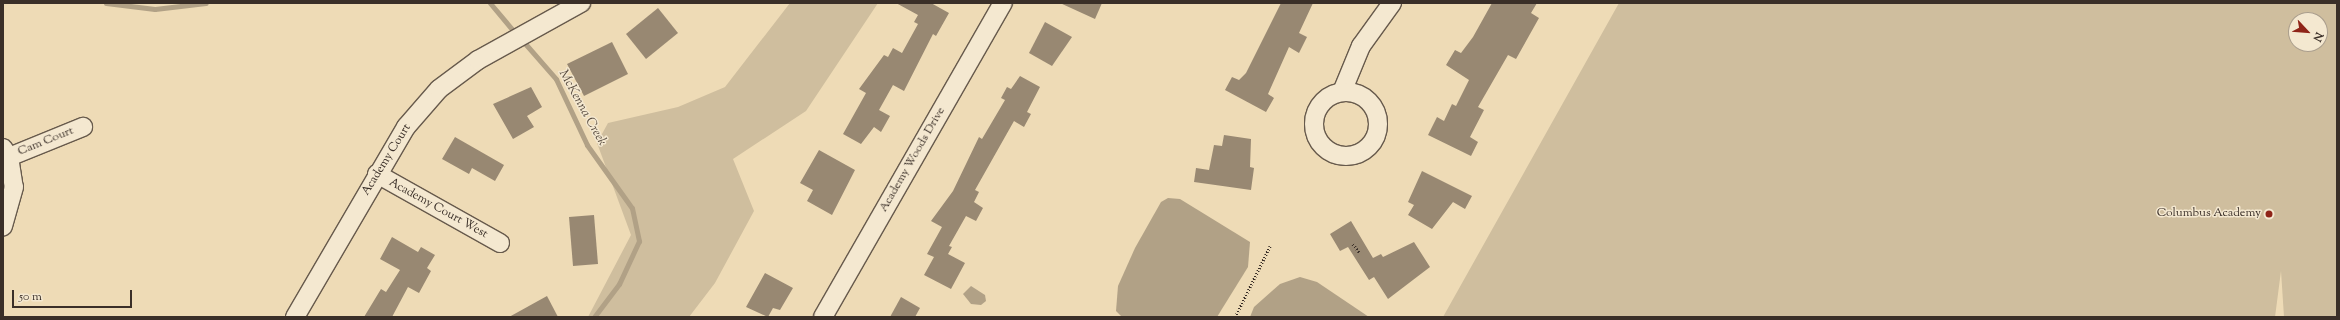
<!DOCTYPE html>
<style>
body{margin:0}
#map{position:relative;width:2340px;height:320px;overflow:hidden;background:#eedbb6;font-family:"Sorts Mill Goudy",serif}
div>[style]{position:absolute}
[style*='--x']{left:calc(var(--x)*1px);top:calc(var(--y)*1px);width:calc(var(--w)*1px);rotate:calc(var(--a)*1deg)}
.green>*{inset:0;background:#cfbe9e}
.water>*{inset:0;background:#b1a186}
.stream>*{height:5px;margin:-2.5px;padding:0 2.5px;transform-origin:2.5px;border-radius:2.5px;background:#b1a186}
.building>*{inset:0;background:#988872}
.path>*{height:2.5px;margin-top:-1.25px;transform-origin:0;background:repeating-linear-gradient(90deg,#3a2f28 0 1px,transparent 0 3px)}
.roads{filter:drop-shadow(1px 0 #675a4c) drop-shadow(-1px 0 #675a4c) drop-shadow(0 1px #675a4c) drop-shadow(0 -1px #675a4c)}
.street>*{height:18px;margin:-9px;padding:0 9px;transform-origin:9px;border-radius:9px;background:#f4e8d0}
.street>.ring{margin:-9px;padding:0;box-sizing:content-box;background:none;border:18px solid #f4e8d0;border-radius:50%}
.dots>*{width:11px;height:11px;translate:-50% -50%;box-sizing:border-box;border:2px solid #f4e8d0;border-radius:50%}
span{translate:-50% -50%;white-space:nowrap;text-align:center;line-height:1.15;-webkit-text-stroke:3px #f4e8d0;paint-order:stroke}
.street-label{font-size:12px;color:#3a2f28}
.poi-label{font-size:12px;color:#3a2f28}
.right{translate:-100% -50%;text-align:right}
.water-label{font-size:13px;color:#584c40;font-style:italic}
.frame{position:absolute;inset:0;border:4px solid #3a2f28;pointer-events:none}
.north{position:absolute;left:2288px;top:12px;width:40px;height:40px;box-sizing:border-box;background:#f4e8d0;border:1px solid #aa9e8d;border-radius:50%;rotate:116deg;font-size:11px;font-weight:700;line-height:16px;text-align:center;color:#3a2f28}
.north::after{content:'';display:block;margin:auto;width:14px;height:18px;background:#8f2418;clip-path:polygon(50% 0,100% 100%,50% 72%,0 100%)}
.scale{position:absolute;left:12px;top:290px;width:120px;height:18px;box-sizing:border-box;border:2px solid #3a2f28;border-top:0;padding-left:5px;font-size:12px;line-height:14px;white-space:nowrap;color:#3a2f28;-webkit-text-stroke:3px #f4e8d0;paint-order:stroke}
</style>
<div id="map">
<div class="green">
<div style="clip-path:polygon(790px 3px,878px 3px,806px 111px,733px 159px,754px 211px,715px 283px,689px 317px,588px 317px,631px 235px,597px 143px,608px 123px,678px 107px,725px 87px)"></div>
<div style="clip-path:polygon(evenodd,1619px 3px,2337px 3px,2337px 317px,2284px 317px,2281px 271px,2275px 317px,1443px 317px,1619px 3px,2296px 20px,2320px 20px,2320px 44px,2296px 44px,2296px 20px)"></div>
</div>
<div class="water">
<div style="clip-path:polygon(1168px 198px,1180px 199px,1250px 242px,1248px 267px,1217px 317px,1122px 317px,1116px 311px,1118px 286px,1135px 248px,1161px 202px)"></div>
<div style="clip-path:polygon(1300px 277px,1317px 282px,1369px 317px,1250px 317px,1254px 307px,1280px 284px)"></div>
<div style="clip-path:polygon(971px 286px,985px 295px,986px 301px,981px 305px,971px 304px,963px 294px)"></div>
</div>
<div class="stream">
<div style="--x:106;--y:3;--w:49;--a:7"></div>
<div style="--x:155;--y:9;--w:51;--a:-6.7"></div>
<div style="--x:490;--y:3;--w:40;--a:50"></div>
<div style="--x:522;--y:40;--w:52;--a:48.9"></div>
<div style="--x:556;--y:79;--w:73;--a:64.8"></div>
<div style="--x:587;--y:145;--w:77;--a:54.5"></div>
<div style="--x:632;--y:208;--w:34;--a:78"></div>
<div style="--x:639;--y:241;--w:47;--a:114.9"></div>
<div style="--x:619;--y:284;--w:41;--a:127.1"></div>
</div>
<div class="building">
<div style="clip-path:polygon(896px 3px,931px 3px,949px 13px,936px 36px,933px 34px,904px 91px,893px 85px,879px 110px,890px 116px,881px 132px,874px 127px,861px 144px,843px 134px,866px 93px,859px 89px,884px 55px,888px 57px,893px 48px,902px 53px,918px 24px,914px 22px,918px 15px)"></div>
<div style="clip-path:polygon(1060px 3px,1102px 3px,1095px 19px)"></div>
<div style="clip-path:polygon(1281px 3px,1313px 3px,1299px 33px,1307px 37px,1299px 53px,1289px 47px,1268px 94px,1274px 98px,1266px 112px,1225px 90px,1232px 77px,1239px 80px,1246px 73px)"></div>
<div style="clip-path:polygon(1492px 3px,1537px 3px,1531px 13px,1539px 18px,1516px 59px,1508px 55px,1478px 107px,1484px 110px,1470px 137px,1478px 142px,1471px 156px,1428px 135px,1437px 117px,1444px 121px,1452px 104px,1456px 106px,1469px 80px,1446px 65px,1455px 50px,1461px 53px,1473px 37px)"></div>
<div style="clip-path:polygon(658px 8px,678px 33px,646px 59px,626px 34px)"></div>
<div style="clip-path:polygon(1045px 22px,1072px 37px,1052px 66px,1029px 53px)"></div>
<div style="clip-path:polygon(612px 42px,628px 74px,584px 96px,567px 64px)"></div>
<div style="clip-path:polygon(1020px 76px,1040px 87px,1027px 112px,1031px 114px,1024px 127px,1014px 121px,975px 190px,979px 192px,974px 202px,983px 208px,976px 221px,966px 216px,949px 246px,952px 247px,948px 254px,965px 263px,951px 289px,924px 275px,934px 257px,927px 254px,942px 227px,931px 221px,953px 191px,979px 137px,982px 139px,1005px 100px,1001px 98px,1007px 87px,1011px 89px)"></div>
<div style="clip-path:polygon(531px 87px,542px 107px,527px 116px,534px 127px,513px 139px,493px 104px)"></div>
<div style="clip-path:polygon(1224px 135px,1251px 139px,1250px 167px,1254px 168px,1251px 190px,1194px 182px,1196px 168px,1209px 170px,1214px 145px,1222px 146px)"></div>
<div style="clip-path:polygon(455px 137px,504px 165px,495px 181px,472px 168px,469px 174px,442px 159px)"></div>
<div style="clip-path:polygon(819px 150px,855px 170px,832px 215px,807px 201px,813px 190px,800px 183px)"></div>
<div style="clip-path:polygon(1422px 171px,1472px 196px,1465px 209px,1453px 202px,1432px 229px,1408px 215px,1414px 205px,1408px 202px)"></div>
<div style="clip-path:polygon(594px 215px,598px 264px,573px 266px,569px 217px)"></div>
<div style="clip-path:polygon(1351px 221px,1373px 258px,1381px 254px,1383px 257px,1414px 242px,1430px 267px,1388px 299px,1374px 277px,1369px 280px,1348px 247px,1340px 251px,1330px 234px)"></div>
<div style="clip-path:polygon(392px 237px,418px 252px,421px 247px,435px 255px,427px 268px,431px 271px,419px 293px,408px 287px,392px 317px,364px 317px,381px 289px,386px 292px,400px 270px,380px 259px)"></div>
<div style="clip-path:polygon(765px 273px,793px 288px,780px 310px,773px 308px,768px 317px,746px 307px)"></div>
<div style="clip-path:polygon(547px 296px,558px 317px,509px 317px)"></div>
<div style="clip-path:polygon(901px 297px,920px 308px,915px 317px,890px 317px)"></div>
</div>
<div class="path">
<div style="--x:1353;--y:244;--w:11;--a:52"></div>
<div style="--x:1235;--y:317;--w:79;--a:-63.8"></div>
</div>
<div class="roads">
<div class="street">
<div style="--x:1342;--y:92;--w:50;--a:-67.6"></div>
<div style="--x:1361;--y:46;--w:53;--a:-54.2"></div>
<div class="ring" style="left:1314px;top:92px;width:46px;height:46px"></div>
<div style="--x:3;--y:148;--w:11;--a:56"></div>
<div style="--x:9;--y:157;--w:30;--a:81"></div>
<div style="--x:14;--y:187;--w:41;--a:105.8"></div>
<div style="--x:9;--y:157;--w:80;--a:-22.1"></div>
<div style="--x:377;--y:174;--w:141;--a:29.3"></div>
<div style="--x:295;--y:317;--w:220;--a:-59.7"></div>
<div style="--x:406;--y:127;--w:50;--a:-49"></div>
<div style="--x:439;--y:89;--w:49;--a:-36.6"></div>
<div style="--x:478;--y:60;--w:118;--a:-29"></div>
<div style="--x:823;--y:317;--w:362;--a:-60.2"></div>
</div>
</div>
<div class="dots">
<div style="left:2269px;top:214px;background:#8f2418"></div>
</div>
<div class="street-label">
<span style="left:46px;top:142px;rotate:-22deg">Cam Court</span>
<span style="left:387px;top:160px;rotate:-58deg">Academy Court</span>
<span style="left:913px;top:160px;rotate:-60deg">Academy Woods Drive</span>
<span style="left:438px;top:209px;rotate:29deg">Academy Court West</span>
</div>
<div class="poi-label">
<span class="right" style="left:2261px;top:214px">Columbus Academy</span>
</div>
<div class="water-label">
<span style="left:582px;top:108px;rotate:61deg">McKenna Creek</span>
</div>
<div class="frame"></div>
<div class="north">N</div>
<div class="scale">50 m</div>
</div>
